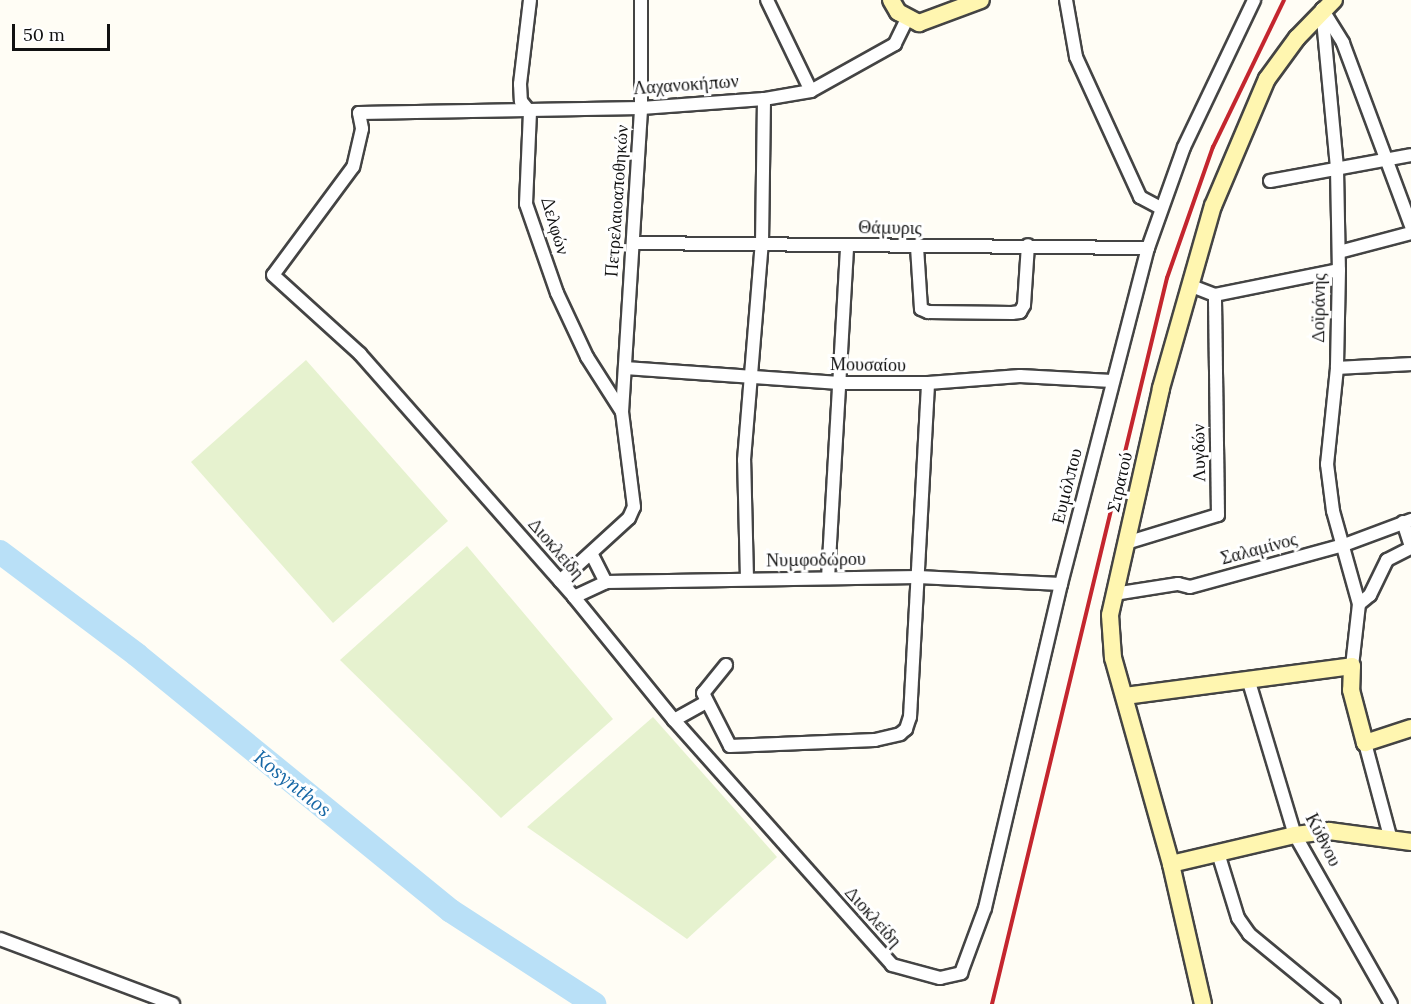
<!DOCTYPE html>
<meta charset="utf-8">
<style>
body{margin:0}
#map{position:relative;width:1411px;height:1004px;overflow:hidden;background:#fffdf5;font-family:Lora,serif}
div>[style]{position:absolute}
[style*='--x']{left:calc(var(--x)*1px);top:calc(var(--y)*1px);width:calc(var(--w)*1px);rotate:calc(var(--a)*1deg)}
.pitch>*{inset:0;background:#e6f2cf}
.river>*{height:24px;margin:-12px;padding:0 12px;transform-origin:12px;border-radius:12px;background:#b9e0f7}
.roads{filter:drop-shadow(2px 0 #444) drop-shadow(-2px 0 #444) drop-shadow(0 2px #444) drop-shadow(0 -2px #444)}
.street>*{height:12px;margin:-6px;padding:0 6px;transform-origin:6px;border-radius:6px;background:#fff}
.secondary>*{height:16px;margin:-8px;padding:0 8px;transform-origin:8px;border-radius:8px;background:#fff6b0}
.rail>*{height:4px;margin:-2px;padding:0 2px;transform-origin:2px;border-radius:2px;background:#c4262e}
span{translate:-50% -50%;white-space:nowrap;text-align:center;line-height:1.15;-webkit-text-stroke:6px #fff;paint-order:stroke}
.street-label{font-size:18px;color:#111}
.water-label{font-size:20px;color:#1768a6;font-style:italic}
.scale{position:absolute;left:12px;top:24px;width:98px;height:27px;box-sizing:border-box;border:3px solid #111;border-top:0;padding-left:8px;font-size:18px;line-height:21px;white-space:nowrap;color:#111;-webkit-text-stroke:4px #fff;paint-order:stroke}
</style>
<div id="map">
<div class="pitch">
<div style="clip-path:polygon(306px 360px,448px 521px,333px 623px,191px 462px)"></div>
<div style="clip-path:polygon(467px 546px,613px 719px,501px 818px,340px 660px)"></div>
<div style="clip-path:polygon(653px 717px,777px 857px,687px 939px,527px 827px)"></div>
</div>
<div class="river">
<div style="--x:0;--y:552;--w:171;--a:36.9"></div>
<div style="--x:137;--y:655;--w:405;--a:39.2"></div>
<div style="--x:451;--y:911;--w:171;--a:33"></div>
</div>
<div class="roads">
<div class="street">
<div style="--x:530;--y:0;--w:85;--a:96.8"></div>
<div style="--x:520;--y:84;--w:17;--a:87"></div>
<div style="--x:521;--y:101;--w:14;--a:51"></div>
<div style="--x:530;--y:112;--w:92;--a:92.5"></div>
<div style="--x:526;--y:204;--w:94;--a:70.8"></div>
<div style="--x:557;--y:293;--w:71;--a:64.9"></div>
<div style="--x:587;--y:357;--w:65;--a:57.5"></div>
<div style="--x:767;--y:0;--w:101;--a:64.2"></div>
<div style="--x:1066;--y:0;--w:58;--a:80"></div>
<div style="--x:1076;--y:57;--w:154;--a:65.4"></div>
<div style="--x:1140;--y:197;--w:24;--a:28"></div>
<div style="--x:1322;--y:9;--w:161;--a:84.6"></div>
<div style="--x:1337;--y:169;--w:101;--a:88.9"></div>
<div style="--x:1339;--y:270;--w:98;--a:91.2"></div>
<div style="--x:1337;--y:368;--w:97;--a:95.9"></div>
<div style="--x:1327;--y:464;--w:47;--a:82.7"></div>
<div style="--x:1333;--y:511;--w:97;--a:74.4"></div>
<div style="--x:1359;--y:604;--w:62;--a:96.4"></div>
<div style="--x:1322;--y:9;--w:40;--a:58"></div>
<div style="--x:1343;--y:43;--w:195;--a:69.6"></div>
<div style="--x:907;--y:19;--w:28;--a:116"></div>
<div style="--x:895;--y:44;--w:96;--a:150.8"></div>
<div style="--x:811;--y:91;--w:48;--a:170.3"></div>
<div style="--x:764;--y:99;--w:123;--a:175.8"></div>
<div style="--x:641;--y:108;--w:282;--a:179"></div>
<div style="--x:359;--y:113;--w:16;--a:79"></div>
<div style="--x:362;--y:129;--w:39;--a:103"></div>
<div style="--x:353;--y:167;--w:134;--a:126.5"></div>
<div style="--x:273;--y:275;--w:118;--a:42.2"></div>
<div style="--x:360;--y:354;--w:324;--a:48.6"></div>
<div style="--x:574;--y:597;--w:159;--a:50.9"></div>
<div style="--x:674;--y:720;--w:328;--a:48.3"></div>
<div style="--x:892;--y:965;--w:50;--a:15.2"></div>
<div style="--x:940;--y:978;--w:22;--a:-13"></div>
<div style="--x:961;--y:973;--w:69;--a:-69.7"></div>
<div style="--x:985;--y:908;--w:333;--a:-76.8"></div>
<div style="--x:1061;--y:584;--w:347;--a:-75.5"></div>
<div style="--x:1148;--y:248;--w:107;--a:-70.4"></div>
<div style="--x:1184;--y:147;--w:163;--a:-64.5"></div>
<div style="--x:1270;--y:181;--w:143;--a:-10.4"></div>
<div style="--x:633;--y:243;--w:515;--a:0.56"></div>
<div style="--x:917;--y:247;--w:62;--a:86.3"></div>
<div style="--x:921;--y:309;--w:8;--a:23"></div>
<div style="--x:928;--y:312;--w:84;--a:0.7"></div>
<div style="--x:1012;--y:313;--w:8;--a:-7"></div>
<div style="--x:1020;--y:312;--w:8;--a:-60"></div>
<div style="--x:1024;--y:305;--w:60;--a:-86.2"></div>
<div style="--x:1339;--y:252;--w:74;--a:-14.8"></div>
<div style="--x:1189;--y:285;--w:28;--a:21"></div>
<div style="--x:1215;--y:295;--w:126;--a:-11.4"></div>
<div style="--x:625;--y:368;--w:215;--a:4"></div>
<div style="--x:839;--y:383;--w:89;--a:0"></div>
<div style="--x:928;--y:383;--w:92;--a:-4.4"></div>
<div style="--x:1020;--y:376;--w:92;--a:3.1"></div>
<div style="--x:1337;--y:368;--w:74;--a:-3.1"></div>
<div style="--x:1403;--y:522;--w:26;--a:72"></div>
<div style="--x:1126;--y:543;--w:96;--a:-16.9"></div>
<div style="--x:1218;--y:515;--w:220;--a:-90.8"></div>
<div style="--x:591;--y:553;--w:33;--a:63"></div>
<div style="--x:828;--y:578;--w:333;--a:-86.7"></div>
<div style="--x:747;--y:579;--w:119;--a:-91.4"></div>
<div style="--x:744;--y:460;--w:218;--a:-85.3"></div>
<div style="--x:762;--y:243;--w:144;--a:-89.2"></div>
<div style="--x:560;--y:581;--w:93;--a:-42.4"></div>
<div style="--x:629;--y:518;--w:12;--a:-66"></div>
<div style="--x:634;--y:507;--w:96;--a:-97.2"></div>
<div style="--x:622;--y:412;--w:305;--a:-86.4"></div>
<div style="--x:641;--y:108;--w:108;--a:-90"></div>
<div style="--x:1114;--y:594;--w:65;--a:-8.9"></div>
<div style="--x:1178;--y:584;--w:12;--a:14"></div>
<div style="--x:1190;--y:587;--w:160;--a:-15.3"></div>
<div style="--x:1344;--y:545;--w:72;--a:-20.5"></div>
<div style="--x:574;--y:597;--w:35;--a:-25"></div>
<div style="--x:606;--y:582;--w:312;--a:-0.9"></div>
<div style="--x:918;--y:577;--w:143;--a:2.8"></div>
<div style="--x:1359;--y:604;--w:14;--a:-39"></div>
<div style="--x:1370;--y:595;--w:39;--a:-64"></div>
<div style="--x:1387;--y:560;--w:27;--a:-27"></div>
<div style="--x:726;--y:665;--w:36;--a:129"></div>
<div style="--x:703;--y:693;--w:59;--a:63"></div>
<div style="--x:730;--y:746;--w:145;--a:-2.4"></div>
<div style="--x:875;--y:740;--w:26;--a:-13"></div>
<div style="--x:900;--y:734;--w:8;--a:-40"></div>
<div style="--x:906;--y:729;--w:13;--a:-72"></div>
<div style="--x:910;--y:717;--w:334;--a:-86.9"></div>
<div style="--x:1249;--y:682;--w:160;--a:73.3"></div>
<div style="--x:1295;--y:835;--w:194;--a:60.4"></div>
<div style="--x:674;--y:720;--w:37;--a:-29"></div>
<div style="--x:1365;--y:743;--w:100;--a:75"></div>
<div style="--x:1218;--y:853;--w:68;--a:72.9"></div>
<div style="--x:1238;--y:918;--w:19;--a:55"></div>
<div style="--x:1249;--y:934;--w:110;--a:39.5"></div>
<div style="--x:0;--y:939;--w:185;--a:20.6"></div>
</div>
<div class="secondary">
<div style="--x:891;--y:0;--w:14;--a:60"></div>
<div style="--x:898;--y:12;--w:24;--a:28"></div>
<div style="--x:919;--y:23;--w:66;--a:-20.4"></div>
<div style="--x:1125;--y:696;--w:229;--a:-7.5"></div>
<div style="--x:1352;--y:666;--w:24;--a:92"></div>
<div style="--x:1351;--y:690;--w:55;--a:75.2"></div>
<div style="--x:1365;--y:743;--w:48;--a:-18.1"></div>
<div style="--x:1171;--y:864;--w:127;--a:-13.2"></div>
<div style="--x:1295;--y:835;--w:34;--a:-7"></div>
<div style="--x:1329;--y:831;--w:83;--a:7.6"></div>
<div style="--x:1203;--y:1004;--w:144;--a:-102.9"></div>
<div style="--x:1171;--y:864;--w:214;--a:-105.7"></div>
<div style="--x:1113;--y:658;--w:43;--a:-94"></div>
<div style="--x:1110;--y:615;--w:233;--a:-77.3"></div>
<div style="--x:1161;--y:388;--w:189;--a:-74.1"></div>
<div style="--x:1213;--y:206;--w:138;--a:-67"></div>
<div style="--x:1267;--y:79;--w:51;--a:-53.8"></div>
<div style="--x:1297;--y:38;--w:53;--a:-45.8"></div>
</div>
</div>
<div class="rail">
<div style="--x:992;--y:1004;--w:747;--a:-76.45"></div>
<div style="--x:1167;--y:278;--w:139;--a:-70.7"></div>
<div style="--x:1213;--y:147;--w:163;--a:-64.2"></div>
</div>
<div class="street-label">
<span style="left:686px;top:85px;rotate:-4deg">Λαχανοκήπων</span>
<span style="left:617px;top:201px;rotate:-86deg">Πετρελαιοαποθηκών</span>
<span style="left:555px;top:226px;rotate:73deg">Δελφών</span>
<span style="left:890px;top:228px;rotate:1deg">Θάμυρις</span>
<span style="left:1319px;top:308px;rotate:-89deg">Δοϊράνης</span>
<span style="left:868px;top:365px;rotate:1deg">Μουσαίου</span>
<span style="left:1199px;top:453px;rotate:-91deg">Λυγδών</span>
<span style="left:1120px;top:482px;rotate:-77deg">Στρατού</span>
<span style="left:1067px;top:486px;rotate:-76deg">Ευμόλπου</span>
<span style="left:556px;top:549px;rotate:49deg">Διοκλείδη</span>
<span style="left:1259px;top:549px;rotate:-15deg">Σαλαμίνος</span>
<span style="left:816px;top:560px;rotate:-1deg">Νυμφοδώρου</span>
<span style="left:1323px;top:840px;rotate:63deg">Κύθνου</span>
<span style="left:873px;top:917px;rotate:48deg">Διοκλείδη</span>
</div>
<div class="water-label">
<span style="left:293px;top:783px;rotate:39deg">Kosynthos</span>
</div>
<div class="scale">50 m</div>
</div>
